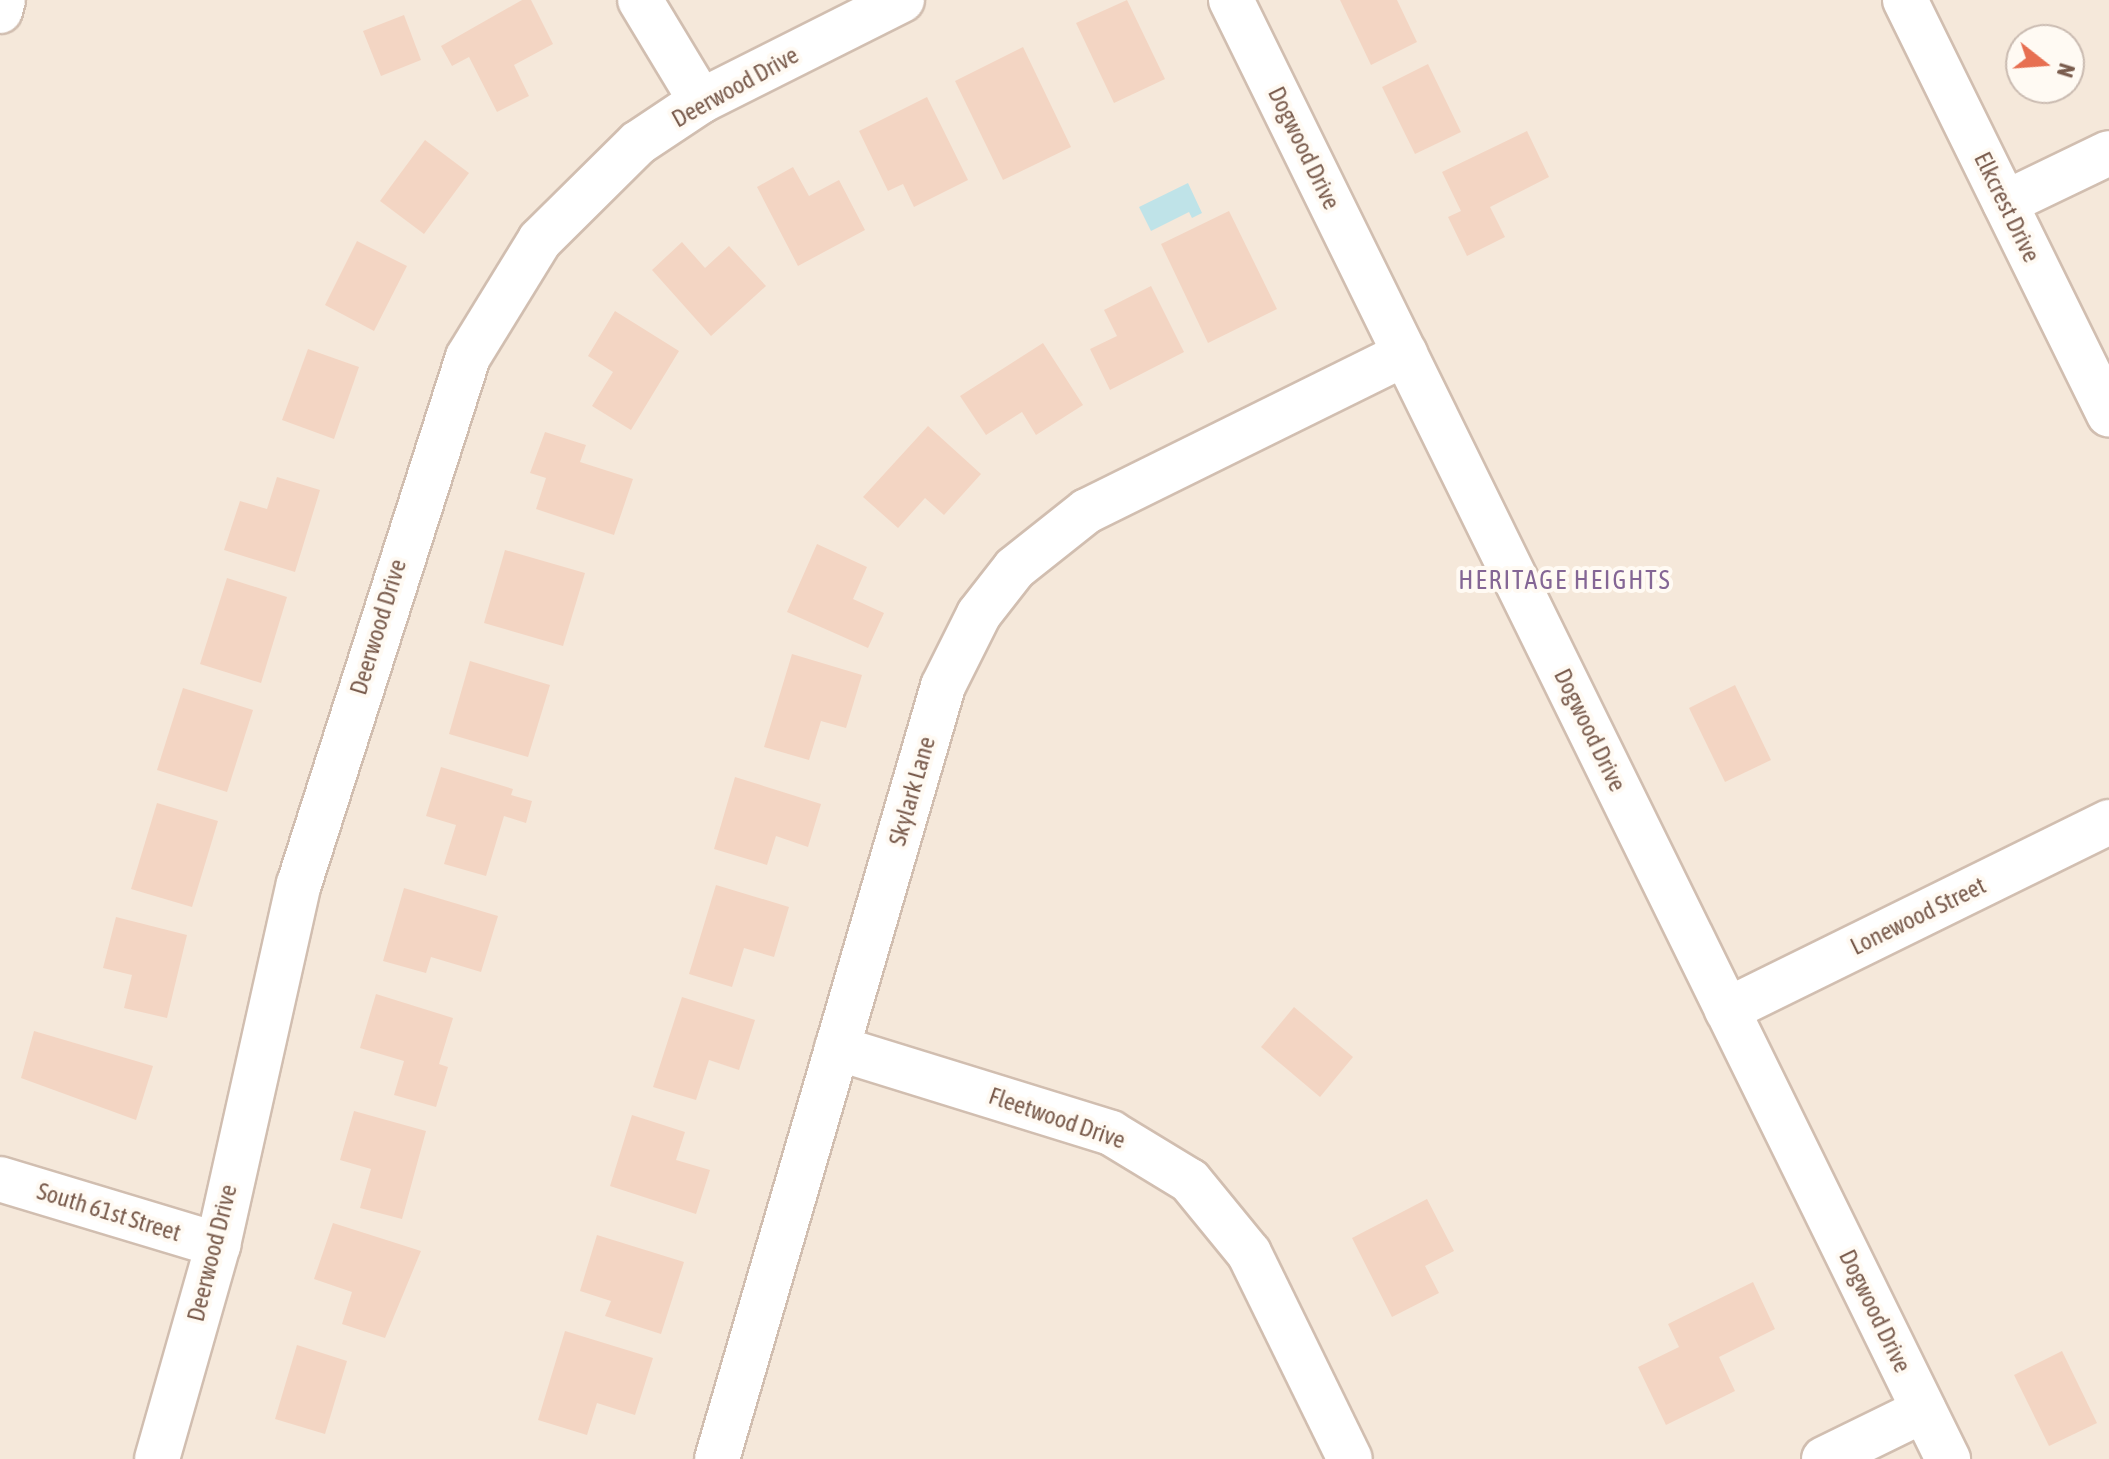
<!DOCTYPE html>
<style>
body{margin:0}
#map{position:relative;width:2109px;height:1459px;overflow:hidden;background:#fdf6ec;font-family:"Asap Condensed",sans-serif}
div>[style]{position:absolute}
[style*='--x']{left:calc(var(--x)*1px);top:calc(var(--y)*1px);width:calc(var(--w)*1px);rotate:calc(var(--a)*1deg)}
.residential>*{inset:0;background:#f5e8da}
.water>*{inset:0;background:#bfe3e8}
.building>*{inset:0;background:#f3d5c3}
.roads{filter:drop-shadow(2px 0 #d1beb0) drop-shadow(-2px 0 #d1beb0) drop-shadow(0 2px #d1beb0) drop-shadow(0 -2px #d1beb0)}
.minor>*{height:44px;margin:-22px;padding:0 22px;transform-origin:22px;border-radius:22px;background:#fff}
span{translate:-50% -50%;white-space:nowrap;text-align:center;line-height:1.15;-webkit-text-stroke:8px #fffaf3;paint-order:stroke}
.street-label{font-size:24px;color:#7a5c4d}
.neighbourhood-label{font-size:26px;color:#846695;letter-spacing:2px}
.north{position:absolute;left:2005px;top:24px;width:80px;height:80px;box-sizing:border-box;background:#fffaf3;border:2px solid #cabbb1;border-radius:50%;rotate:107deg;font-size:22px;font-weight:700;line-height:32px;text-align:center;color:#7a5c4d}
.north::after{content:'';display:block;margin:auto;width:28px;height:36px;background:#e76f51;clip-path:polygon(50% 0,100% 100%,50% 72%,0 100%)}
</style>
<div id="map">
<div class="residential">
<div style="clip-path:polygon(evenodd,0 0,2109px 0,2109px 1459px,0 1459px,0 0,2021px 40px,2069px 40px,2069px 88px,2021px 88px,2021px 40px)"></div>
</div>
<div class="water">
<div style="clip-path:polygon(1188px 183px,1202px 213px,1192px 218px,1189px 212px,1151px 231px,1139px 207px)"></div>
</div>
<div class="building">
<div style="clip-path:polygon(522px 0,531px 0,553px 44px,514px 65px,529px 96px,497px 112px,469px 57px,452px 66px,441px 46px)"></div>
<div style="clip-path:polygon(1127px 0,1165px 79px,1114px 103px,1076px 23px)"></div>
<div style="clip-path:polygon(1340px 0,1397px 0,1417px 42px,1371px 65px)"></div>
<div style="clip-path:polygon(404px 15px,421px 60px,381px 76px,363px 31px)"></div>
<div style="clip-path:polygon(1023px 47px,1071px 147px,1003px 180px,955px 81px)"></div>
<div style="clip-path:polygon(1428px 64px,1461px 132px,1415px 154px,1382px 87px)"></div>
<div style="clip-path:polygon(927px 97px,968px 180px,914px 207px,903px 184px,888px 191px,859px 131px)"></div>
<div style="clip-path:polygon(1527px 131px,1549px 177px,1490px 207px,1505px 237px,1467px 256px,1448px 217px,1461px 211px,1442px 172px)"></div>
<div style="clip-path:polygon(425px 140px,469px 173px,424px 234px,380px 201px)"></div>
<div style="clip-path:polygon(793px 167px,809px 196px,839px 180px,865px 230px,798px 266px,757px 187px)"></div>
<div style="clip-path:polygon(1229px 211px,1277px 309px,1208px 343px,1161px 244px)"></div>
<div style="clip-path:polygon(357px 241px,407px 266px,374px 331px,325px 305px)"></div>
<div style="clip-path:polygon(682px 242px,705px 268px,729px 246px,766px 286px,711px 336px,652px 270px)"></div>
<div style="clip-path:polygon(1151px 286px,1184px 352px,1110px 390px,1090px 349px,1117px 336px,1104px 310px)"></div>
<div style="clip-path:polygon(615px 311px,679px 351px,631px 430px,592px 406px,613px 372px,588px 356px)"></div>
<div style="clip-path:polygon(1043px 343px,1083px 405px,1036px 435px,1022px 412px,986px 435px,960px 396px)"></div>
<div style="clip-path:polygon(308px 349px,359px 367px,334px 439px,282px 420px)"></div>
<div style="clip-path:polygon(928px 426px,981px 474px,944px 515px,925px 498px,898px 528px,863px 497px)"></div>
<div style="clip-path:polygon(545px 432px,586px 445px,580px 462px,633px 479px,614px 535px,536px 509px,546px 478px,530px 473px)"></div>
<div style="clip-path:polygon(277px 477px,320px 490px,295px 572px,224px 550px,240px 501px,267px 509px)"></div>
<div style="clip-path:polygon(817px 544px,867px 567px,853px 599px,884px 613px,868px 648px,787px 612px)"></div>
<div style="clip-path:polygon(505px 550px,585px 573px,563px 646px,484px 623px)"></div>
<div style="clip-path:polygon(227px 578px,287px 597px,261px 683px,200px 664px)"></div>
<div style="clip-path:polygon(792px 654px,862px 675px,846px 728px,821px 721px,809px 760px,764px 747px)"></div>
<div style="clip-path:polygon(470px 661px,550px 685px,528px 757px,449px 734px)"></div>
<div style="clip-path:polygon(1735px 685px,1771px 760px,1725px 782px,1689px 708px)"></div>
<div style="clip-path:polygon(183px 688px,253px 710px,227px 792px,157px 770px)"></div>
<div style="clip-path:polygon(441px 767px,513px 789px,511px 795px,532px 801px,526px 823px,504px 816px,486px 876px,444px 864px,456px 825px,426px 816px)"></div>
<div style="clip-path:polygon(735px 777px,821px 804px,808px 847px,776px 836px,767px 865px,714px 849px)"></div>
<div style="clip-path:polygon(157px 803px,218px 821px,192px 907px,131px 889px)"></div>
<div style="clip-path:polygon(716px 885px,789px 907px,774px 957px,744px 948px,732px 987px,689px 974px)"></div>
<div style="clip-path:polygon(404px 888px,498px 916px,481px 972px,431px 957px,426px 973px,383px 961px)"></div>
<div style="clip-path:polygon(116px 917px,187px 935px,167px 1018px,124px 1008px,132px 975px,103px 968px)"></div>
<div style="clip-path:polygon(376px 994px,453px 1018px,439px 1064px,448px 1067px,436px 1107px,394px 1095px,404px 1061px,360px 1048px)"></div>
<div style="clip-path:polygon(682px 997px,755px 1020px,739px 1070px,709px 1060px,696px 1100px,653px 1087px)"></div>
<div style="clip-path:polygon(1294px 1007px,1353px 1057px,1320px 1097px,1261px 1047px)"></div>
<div style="clip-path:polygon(34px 1031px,153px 1066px,136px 1120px,21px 1078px)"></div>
<div style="clip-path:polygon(354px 1111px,426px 1131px,402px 1219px,360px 1208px,371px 1169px,340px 1160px)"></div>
<div style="clip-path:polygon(632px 1115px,685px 1132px,676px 1160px,710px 1170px,696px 1214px,610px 1186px)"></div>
<div style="clip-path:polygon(1427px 1199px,1454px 1251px,1425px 1266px,1439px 1293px,1392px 1317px,1352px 1238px)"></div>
<div style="clip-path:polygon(333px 1223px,421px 1251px,385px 1338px,342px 1324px,352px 1292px,314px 1279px)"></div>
<div style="clip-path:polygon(597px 1235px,684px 1262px,661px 1334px,605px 1316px,611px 1301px,580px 1291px)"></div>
<div style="clip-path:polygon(1753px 1282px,1775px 1329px,1719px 1357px,1735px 1391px,1666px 1425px,1638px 1367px,1679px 1347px,1668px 1324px)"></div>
<div style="clip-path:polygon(565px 1331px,653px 1358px,635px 1415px,597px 1403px,587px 1435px,538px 1420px)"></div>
<div style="clip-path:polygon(297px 1345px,347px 1361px,325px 1434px,275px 1419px)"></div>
<div style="clip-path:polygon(2062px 1351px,2097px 1423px,2049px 1446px,2014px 1375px)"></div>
</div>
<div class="roads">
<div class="minor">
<div style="--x:640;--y:0;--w:118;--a:58.9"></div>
<div style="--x:1231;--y:0;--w:1626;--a:63.83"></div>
<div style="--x:1905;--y:0;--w:462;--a:63.8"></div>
<div style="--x:0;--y:11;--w:11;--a:-75"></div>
<div style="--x:2005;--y:203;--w:115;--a:-25.7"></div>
<div style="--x:1727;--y:1010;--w:426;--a:-26.2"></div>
<div style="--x:837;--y:1048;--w:287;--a:17.2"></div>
<div style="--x:1111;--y:1133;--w:92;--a:31.3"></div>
<div style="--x:1190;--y:1181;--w:93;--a:50.7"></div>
<div style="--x:1249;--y:1253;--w:229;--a:63.9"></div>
<div style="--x:0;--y:1179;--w:228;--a:16.8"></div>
<div style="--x:157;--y:1459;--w:223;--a:-74.1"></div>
<div style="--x:218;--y:1245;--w:370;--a:-77.4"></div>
<div style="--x:299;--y:884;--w:553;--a:-72.22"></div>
<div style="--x:468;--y:357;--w:137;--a:-58.4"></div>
<div style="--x:540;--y:240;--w:138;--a:-44.7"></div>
<div style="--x:638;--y:143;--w:76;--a:-33.7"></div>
<div style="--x:701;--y:101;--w:225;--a:-26.7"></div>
<div style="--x:717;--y:1459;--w:805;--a:-73.7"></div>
<div style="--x:943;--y:686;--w:80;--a:-63.4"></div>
<div style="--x:979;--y:614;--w:58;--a:-52"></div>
<div style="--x:1015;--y:568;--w:92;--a:-38.4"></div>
<div style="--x:1087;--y:511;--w:355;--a:-26.3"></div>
<div style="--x:1824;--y:1459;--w:111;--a:-26.1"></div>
</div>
</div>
<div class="street-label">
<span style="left:735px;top:87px;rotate:-29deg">Deerwood Drive</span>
<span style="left:1304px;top:148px;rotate:64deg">Dogwood Drive</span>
<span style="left:2007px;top:207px;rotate:64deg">Elkcrest Drive</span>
<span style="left:378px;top:627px;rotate:-73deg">Deerwood Drive</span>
<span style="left:1590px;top:730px;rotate:64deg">Dogwood Drive</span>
<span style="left:912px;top:791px;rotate:-74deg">Skylark Lane</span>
<span style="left:1918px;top:916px;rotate:-26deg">Lonewood Street</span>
<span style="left:1057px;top:1118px;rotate:19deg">Fleetwood Drive</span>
<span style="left:109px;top:1212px;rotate:17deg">South 61st Street</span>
<span style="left:212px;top:1253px;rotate:-76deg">Deerwood Drive</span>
<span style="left:1875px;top:1311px;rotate:64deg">Dogwood Drive</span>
</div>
<div class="neighbourhood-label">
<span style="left:1565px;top:581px">HERITAGE HEIGHTS</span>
</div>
<div class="north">N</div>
</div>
